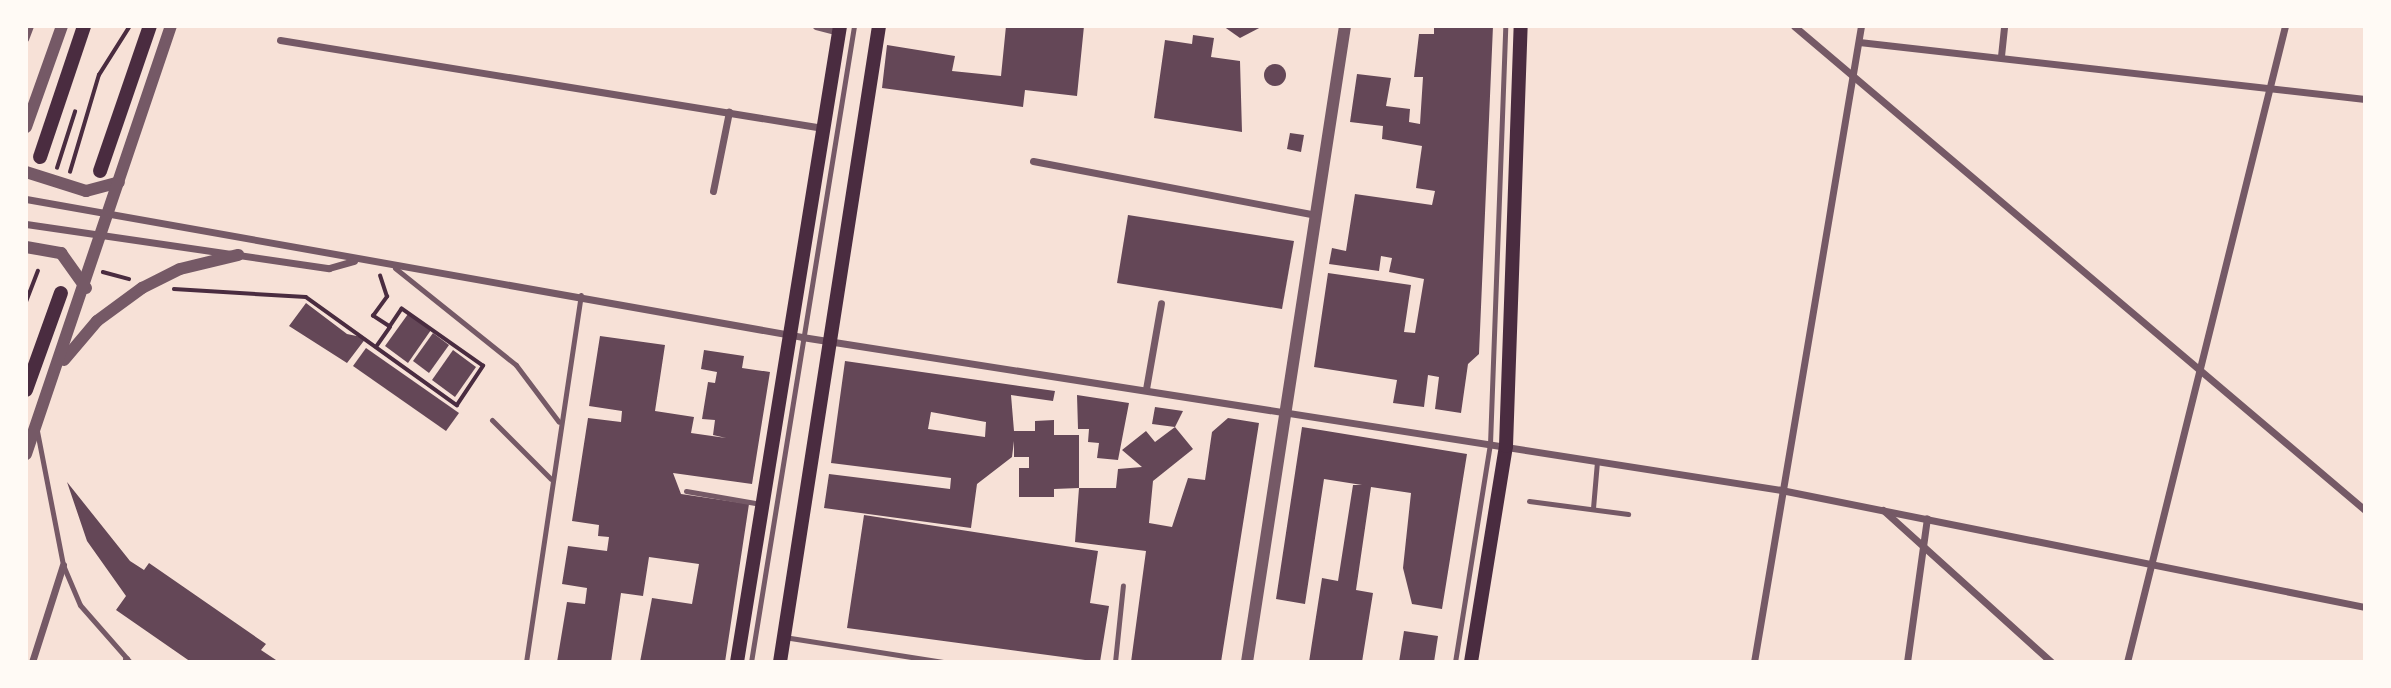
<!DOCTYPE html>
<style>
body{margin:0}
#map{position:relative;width:2391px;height:688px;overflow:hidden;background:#f7e1d7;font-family:Jost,sans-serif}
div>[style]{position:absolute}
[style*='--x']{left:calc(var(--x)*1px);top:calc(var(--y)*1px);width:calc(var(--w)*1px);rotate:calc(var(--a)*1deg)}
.building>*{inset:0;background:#644757}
.round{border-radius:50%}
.path>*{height:3.5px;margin:-1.75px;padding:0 1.75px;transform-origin:1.75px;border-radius:1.75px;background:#4a2c40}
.service>*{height:5px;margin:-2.5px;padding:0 2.5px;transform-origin:2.5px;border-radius:2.5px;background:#755966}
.minor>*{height:7px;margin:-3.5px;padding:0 3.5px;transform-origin:3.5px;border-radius:3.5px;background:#755966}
.tertiary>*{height:12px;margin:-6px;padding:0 6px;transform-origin:6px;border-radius:6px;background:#755966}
.secondary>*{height:14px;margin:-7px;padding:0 7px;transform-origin:7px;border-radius:7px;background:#4a2c40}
span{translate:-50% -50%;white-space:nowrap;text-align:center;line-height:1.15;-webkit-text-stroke:5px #fffaf5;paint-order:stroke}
.frame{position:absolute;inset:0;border:28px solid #fffaf5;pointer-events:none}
</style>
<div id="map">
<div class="building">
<div style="clip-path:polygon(1006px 26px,1084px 26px,1077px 96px,1025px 90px,1023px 107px,882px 88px,887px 45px,955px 56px,952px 71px,1001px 76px)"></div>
<div style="clip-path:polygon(1223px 26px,1263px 26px,1240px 38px)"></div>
<div style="clip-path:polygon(1434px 26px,1493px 26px,1479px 354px,1468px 364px,1461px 413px,1435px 409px,1439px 377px,1428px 375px,1424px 407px,1393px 403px,1397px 380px,1314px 367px,1328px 273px,1411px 285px,1404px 332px,1415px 333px,1424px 279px,1389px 272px,1392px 258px,1381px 256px,1379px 271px,1329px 264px,1332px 248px,1346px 251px,1355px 194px,1432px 205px,1435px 191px,1416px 188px,1422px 146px,1382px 139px,1383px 126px,1350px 122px,1357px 74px,1391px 78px,1386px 106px,1410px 109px,1409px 122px,1420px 124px,1423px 77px,1414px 77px,1419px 34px,1434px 34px)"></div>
<div style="clip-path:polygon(1193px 35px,1214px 38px,1211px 57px,1240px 61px,1242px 132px,1154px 118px,1165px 40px,1192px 44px)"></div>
<div class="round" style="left:1264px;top:64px;width:22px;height:22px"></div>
<div style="clip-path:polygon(1290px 133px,1304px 135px,1301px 152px,1287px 149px)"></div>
<div style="clip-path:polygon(1128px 215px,1294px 241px,1282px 309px,1117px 283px)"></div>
<div style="clip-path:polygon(306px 303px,347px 334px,366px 338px,347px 363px,289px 326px)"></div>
<div style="clip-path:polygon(408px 314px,431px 330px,408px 363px,385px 346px)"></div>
<div style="clip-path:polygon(433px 333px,449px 345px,429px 373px,413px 361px)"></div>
<div style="clip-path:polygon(600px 336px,665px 345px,655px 411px,694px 417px,691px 433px,726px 438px,713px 435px,715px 420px,702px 419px,708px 382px,715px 383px,717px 372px,701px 369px,704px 350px,744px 356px,742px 368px,770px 372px,752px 484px,673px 473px,681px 494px,749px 504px,725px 662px,640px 662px,652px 598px,692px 604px,699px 564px,649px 557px,643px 596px,621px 593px,611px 662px,557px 662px,567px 602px,585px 604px,587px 588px,562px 584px,568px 546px,607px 551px,609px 537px,598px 536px,599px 525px,572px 521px,588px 418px,621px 422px,622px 411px,589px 406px)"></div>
<div style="clip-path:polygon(366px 348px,459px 413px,446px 431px,353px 366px)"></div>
<div style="clip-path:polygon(453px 350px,476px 367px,455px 397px,432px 380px)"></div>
<div style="clip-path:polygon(evenodd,845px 361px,1055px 391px,1053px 401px,1011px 395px,1014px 431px,1035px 431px,1035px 421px,1054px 420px,1054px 435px,1079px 435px,1079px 488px,1054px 489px,1054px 497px,1019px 497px,1019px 468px,1029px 468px,1029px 457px,1014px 457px,1014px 441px,1012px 457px,977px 484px,971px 528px,824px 508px,829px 474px,950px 489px,951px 478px,831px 463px,845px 361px,931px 412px,986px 422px,985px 437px,928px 429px,931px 412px)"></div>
<div style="clip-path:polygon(1077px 395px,1129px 403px,1118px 460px,1097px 458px,1099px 443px,1088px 442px,1089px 429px,1078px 429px)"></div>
<div style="clip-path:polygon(1155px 407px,1183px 411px,1175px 427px,1193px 449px,1153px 481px,1149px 523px,1172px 527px,1188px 478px,1205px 480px,1212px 432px,1228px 418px,1259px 423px,1221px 662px,1131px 662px,1146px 551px,1075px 542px,1079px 488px,1116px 488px,1118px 469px,1142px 467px,1122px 450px,1146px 431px,1155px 442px,1175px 427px,1152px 424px)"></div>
<div style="clip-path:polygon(1302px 427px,1467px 454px,1442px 609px,1412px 604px,1403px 568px,1411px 493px,1371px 487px,1356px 590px,1373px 593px,1362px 662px,1309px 662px,1322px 578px,1338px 581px,1353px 485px,1362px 485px,1324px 479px,1305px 604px,1276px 599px)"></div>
<div style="clip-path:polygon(67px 482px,130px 561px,144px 570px,149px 563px,266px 644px,261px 650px,279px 662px,191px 662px,116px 610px,126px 596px,87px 541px)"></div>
<div style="clip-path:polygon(864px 515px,1098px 551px,1090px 603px,1109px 606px,1100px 662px,847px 628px)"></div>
<div style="clip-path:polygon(1404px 631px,1438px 636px,1434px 662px,1399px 662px)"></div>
</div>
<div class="path">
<div style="--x:57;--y:168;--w:59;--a:-72.2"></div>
<div style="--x:70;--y:172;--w:101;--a:-73.4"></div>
<div style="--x:99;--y:75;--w:58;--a:-57.7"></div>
<div style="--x:103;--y:272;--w:27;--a:15"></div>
<div style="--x:174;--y:289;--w:132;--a:3.5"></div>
<div style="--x:306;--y:297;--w:186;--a:35.6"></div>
<div style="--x:457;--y:405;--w:47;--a:-56.3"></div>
<div style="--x:483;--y:366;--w:99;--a:-144.9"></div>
<div style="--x:402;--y:309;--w:22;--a:124"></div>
<div style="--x:390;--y:327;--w:20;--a:-147"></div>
<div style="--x:373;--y:316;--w:24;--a:-54"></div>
<div style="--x:387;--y:297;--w:22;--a:-108"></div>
<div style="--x:26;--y:302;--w:33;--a:-69"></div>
<div style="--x:376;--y:347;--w:24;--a:-55"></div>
</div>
<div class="service">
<div style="--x:26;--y:39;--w:14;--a:-69"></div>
<div style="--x:395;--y:268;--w:155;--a:38.7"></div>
<div style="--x:516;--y:365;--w:71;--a:53"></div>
<div style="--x:492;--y:420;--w:83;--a:45"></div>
<div style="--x:37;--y:431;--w:136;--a:79"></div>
<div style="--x:63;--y:565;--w:43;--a:67"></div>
<div style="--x:80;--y:605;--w:76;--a:48.7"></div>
<div style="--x:686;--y:491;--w:76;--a:9.8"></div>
<div style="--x:1529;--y:501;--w:100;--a:7.5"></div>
<div style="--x:1593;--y:508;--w:47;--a:-85.1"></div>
<div style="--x:784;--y:637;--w:161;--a:8.9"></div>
<div style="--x:526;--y:662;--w:371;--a:-81.5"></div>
<div style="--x:751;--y:662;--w:644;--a:-80.8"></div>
<div style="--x:1115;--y:662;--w:77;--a:-84.1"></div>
<div style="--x:1455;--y:662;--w:221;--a:-80.9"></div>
<div style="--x:1490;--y:444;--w:418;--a:-87.9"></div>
</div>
<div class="minor">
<div style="--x:816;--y:26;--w:24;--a:15"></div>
<div style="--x:1794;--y:26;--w:749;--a:40.29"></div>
<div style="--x:280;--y:40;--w:550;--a:9.21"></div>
<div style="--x:1859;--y:42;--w:509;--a:6.43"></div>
<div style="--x:2001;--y:56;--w:30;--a:-84"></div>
<div style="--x:1033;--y:161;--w:287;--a:10.8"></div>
<div style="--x:713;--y:191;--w:81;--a:-78.6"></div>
<div style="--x:26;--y:199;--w:788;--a:10.08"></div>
<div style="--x:802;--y:337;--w:991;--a:8.88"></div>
<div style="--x:1781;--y:490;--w:596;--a:11.33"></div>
<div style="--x:26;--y:224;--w:306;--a:8.3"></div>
<div style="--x:329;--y:268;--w:26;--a:-16"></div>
<div style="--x:1146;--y:389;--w:87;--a:-80.1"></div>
<div style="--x:1883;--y:510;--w:227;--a:42.1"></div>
<div style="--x:32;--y:662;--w:102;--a:-72.3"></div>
<div style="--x:126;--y:662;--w:3;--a:-90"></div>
<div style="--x:1754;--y:662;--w:645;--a:-80.45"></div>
<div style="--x:1907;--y:662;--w:145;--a:-82.1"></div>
<div style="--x:2127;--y:662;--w:655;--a:-76.05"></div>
</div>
<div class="tertiary">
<div style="--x:26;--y:127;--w:107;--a:-70.4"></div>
<div style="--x:26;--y:172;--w:63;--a:17.6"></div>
<div style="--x:86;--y:191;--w:34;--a:-15"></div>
<div style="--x:26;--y:247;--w:36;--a:10"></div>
<div style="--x:61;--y:253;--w:43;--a:54.5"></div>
<div style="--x:64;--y:360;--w:51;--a:-49.8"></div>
<div style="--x:97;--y:321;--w:56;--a:-36.3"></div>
<div style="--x:142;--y:288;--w:42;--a:-26.6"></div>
<div style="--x:180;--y:269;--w:60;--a:-13.6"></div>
<div style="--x:26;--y:454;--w:452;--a:-71.3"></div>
<div style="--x:1247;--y:662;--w:644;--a:-81.24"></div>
</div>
<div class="secondary">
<div style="--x:40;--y:157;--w:138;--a:-71.4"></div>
<div style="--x:100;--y:171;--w:153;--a:-71"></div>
<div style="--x:26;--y:390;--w:103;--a:-70.2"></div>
<div style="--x:737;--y:662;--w:644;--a:-80.8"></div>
<div style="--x:780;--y:662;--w:644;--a:-81.15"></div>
<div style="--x:1471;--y:662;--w:219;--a:-80.8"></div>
<div style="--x:1506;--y:446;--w:420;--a:-88"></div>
</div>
<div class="frame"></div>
</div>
